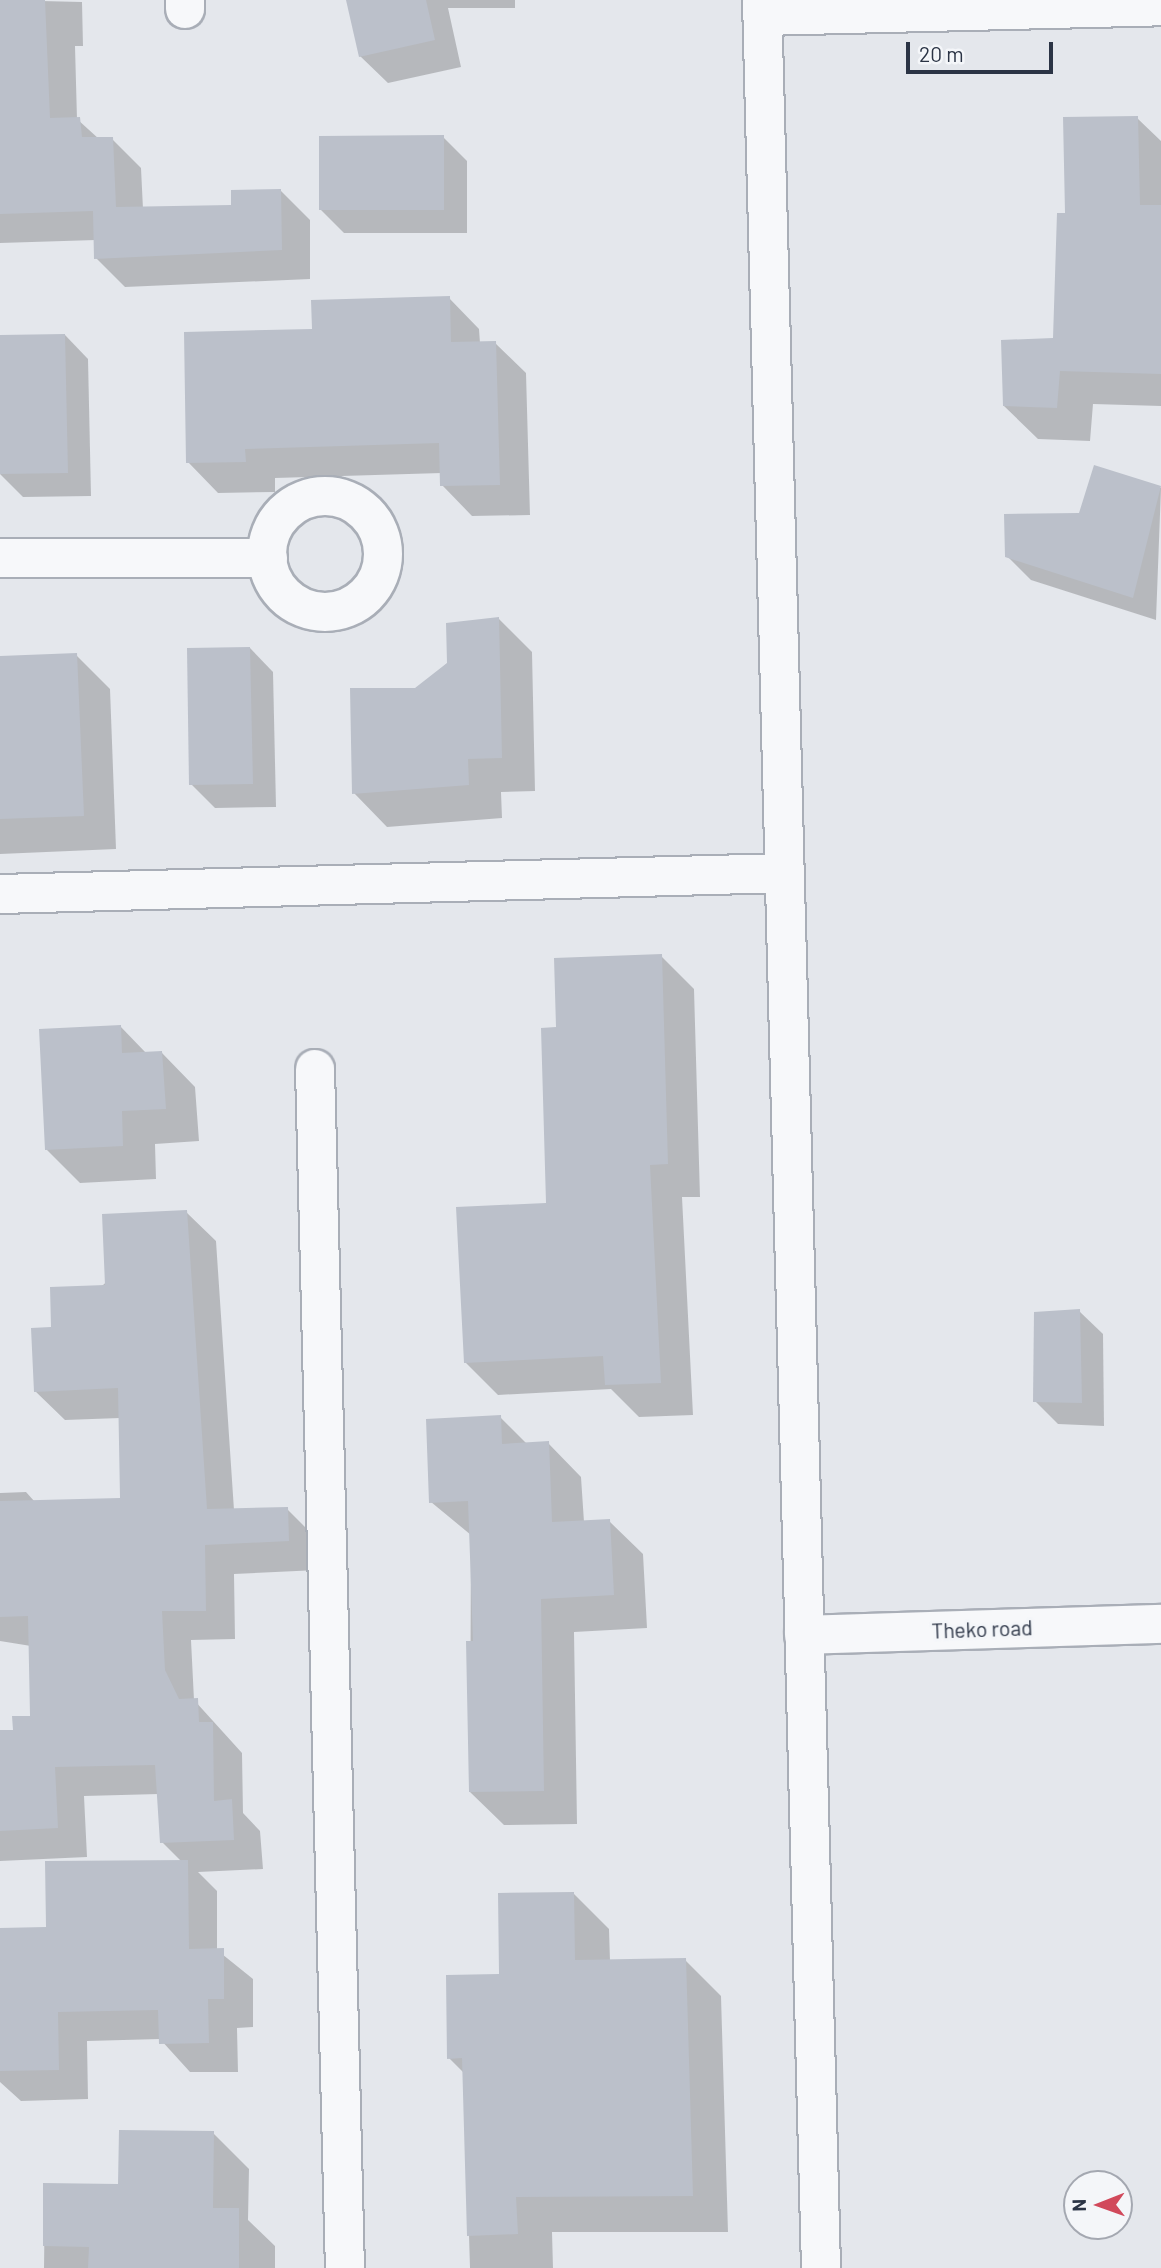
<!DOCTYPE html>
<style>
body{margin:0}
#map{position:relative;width:1161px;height:2268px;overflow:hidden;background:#e4e7ec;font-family:Barlow,sans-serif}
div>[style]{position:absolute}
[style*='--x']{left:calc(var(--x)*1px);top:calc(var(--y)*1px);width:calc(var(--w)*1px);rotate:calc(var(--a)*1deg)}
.shadow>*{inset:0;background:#0003}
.building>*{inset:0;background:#bbc0ca}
.roads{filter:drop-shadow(2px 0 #a9aeb7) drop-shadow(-2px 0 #a9aeb7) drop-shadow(0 2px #a9aeb7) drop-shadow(0 -2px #a9aeb7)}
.minor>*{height:38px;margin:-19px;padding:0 19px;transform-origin:19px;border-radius:19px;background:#f7f8fa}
.minor>.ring{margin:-19px;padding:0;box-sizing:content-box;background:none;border:38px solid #f7f8fa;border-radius:50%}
.tertiary>*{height:38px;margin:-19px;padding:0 19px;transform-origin:19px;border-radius:19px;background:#f7f8fa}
span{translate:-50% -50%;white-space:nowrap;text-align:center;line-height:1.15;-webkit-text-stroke:6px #f4f6f9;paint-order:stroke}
.street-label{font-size:21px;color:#2b3445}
.north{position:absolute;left:1063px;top:2170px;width:70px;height:70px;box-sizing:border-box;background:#f4f6f9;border:2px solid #a4a8b1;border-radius:50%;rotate:269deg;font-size:19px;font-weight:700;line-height:28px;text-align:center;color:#2b3445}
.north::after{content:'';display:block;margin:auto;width:24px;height:32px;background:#d1495b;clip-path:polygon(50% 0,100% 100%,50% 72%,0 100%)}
.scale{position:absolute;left:906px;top:42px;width:147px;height:32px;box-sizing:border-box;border:4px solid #2b3445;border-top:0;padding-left:9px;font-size:21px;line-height:24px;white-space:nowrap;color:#2b3445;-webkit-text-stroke:5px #f4f6f9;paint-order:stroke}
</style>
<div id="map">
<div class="shadow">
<div style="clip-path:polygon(0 0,82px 2px,83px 46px,75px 46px,77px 119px,99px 139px,112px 139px,141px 168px,143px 209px,233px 207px,281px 191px,310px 220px,310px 279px,125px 287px,96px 258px,96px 240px,0 243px)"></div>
<div style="clip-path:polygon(348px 0,515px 0,515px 8px,448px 8px,461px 67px,388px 83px,360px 56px)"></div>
<div style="clip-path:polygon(1137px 118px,1161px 141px,1161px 406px,1093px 404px,1090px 441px,1038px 439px,1004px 406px,1055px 340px,1067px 215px)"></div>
<div style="clip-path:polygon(443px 137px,467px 161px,467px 233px,344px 233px,321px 210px)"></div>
<div style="clip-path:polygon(449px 298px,479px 329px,480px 343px,495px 343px,526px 373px,530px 515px,472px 516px,442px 485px,442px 473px,275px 478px,275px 492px,218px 493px,188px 462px,313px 331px)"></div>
<div style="clip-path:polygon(65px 335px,88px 359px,91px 496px,23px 497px,0 474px,0 336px)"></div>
<div style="clip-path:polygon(1095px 467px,1161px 488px,1156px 620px,1031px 580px,1007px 556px,1080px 514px)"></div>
<div style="clip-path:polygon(499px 619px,532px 652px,535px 791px,501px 792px,502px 818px,387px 827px,354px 793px,416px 690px)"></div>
<div style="clip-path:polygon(250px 648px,273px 672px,276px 807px,215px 808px,191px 784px)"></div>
<div style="clip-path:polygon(76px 655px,110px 689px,116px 849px,0 854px,0 658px)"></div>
<div style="clip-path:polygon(661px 956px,694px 989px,700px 1197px,682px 1197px,693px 1415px,639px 1417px,611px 1389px,498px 1395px,465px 1362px,548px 1204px,558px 1029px)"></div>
<div style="clip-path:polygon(120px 1026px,147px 1054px,162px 1053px,195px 1087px,199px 1141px,155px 1144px,156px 1179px,80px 1183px,46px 1149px)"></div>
<div style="clip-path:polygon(186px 1212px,216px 1241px,234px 1510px,287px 1509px,317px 1539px,318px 1570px,234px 1574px,235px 1639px,191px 1640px,194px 1700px,242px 1753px,243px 1813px,260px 1831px,263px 1869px,198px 1872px,217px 1891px,217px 1950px,253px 1979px,253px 2027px,237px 2028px,238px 2072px,190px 2072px,160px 2039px,87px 2041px,88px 2099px,21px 2101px,0 2082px,0 1930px,48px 1929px,181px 1861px,162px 1842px,159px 1794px,84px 1796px,87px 1857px,0 1861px,0 1732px,14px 1732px,32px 1718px,31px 1646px,0 1641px,0 1493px,26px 1492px,35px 1502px,122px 1500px,120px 1418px,65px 1420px,35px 1391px,53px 1329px)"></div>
<div style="clip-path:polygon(1079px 1311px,1103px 1334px,1104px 1426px,1058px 1424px,1035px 1401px)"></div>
<div style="clip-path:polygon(500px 1417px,527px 1444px,548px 1443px,581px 1477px,584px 1522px,609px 1521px,643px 1554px,647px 1628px,574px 1632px,577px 1824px,504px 1825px,470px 1792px,471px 1535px,431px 1502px)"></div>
<div style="clip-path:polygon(573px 1893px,609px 1929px,610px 1961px,685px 1960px,721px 1996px,728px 2232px,552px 2232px,553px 2268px,470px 2268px,464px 2073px,449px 2058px,501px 1975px)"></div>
<div style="clip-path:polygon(213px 2133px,249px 2169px,248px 2220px,275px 2246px,275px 2268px,44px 2268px,45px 2185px,120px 2186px)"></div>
</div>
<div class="building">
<div style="clip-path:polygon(0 0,45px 0,50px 118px,80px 117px,82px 137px,113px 137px,116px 207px,231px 205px,231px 190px,281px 189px,282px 250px,94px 259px,93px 211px,0 214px)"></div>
<div style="clip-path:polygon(346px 0,426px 0,435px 40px,359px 57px)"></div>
<div style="clip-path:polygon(1138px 116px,1140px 205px,1161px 205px,1161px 374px,1060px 371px,1057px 408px,1003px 406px,1001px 340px,1053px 338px,1057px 213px,1065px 213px,1063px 117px)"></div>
<div style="clip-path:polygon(444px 135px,444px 210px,319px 210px,319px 136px)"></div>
<div style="clip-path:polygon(450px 296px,451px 342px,496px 341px,500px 485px,440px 486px,439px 443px,245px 449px,246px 462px,186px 463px,184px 332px,312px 329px,311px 300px)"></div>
<div style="clip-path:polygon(65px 334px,68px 473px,0 474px,0 335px)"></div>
<div style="clip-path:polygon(1094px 465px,1161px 486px,1133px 598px,1005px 557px,1004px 514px,1079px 513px)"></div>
<div style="clip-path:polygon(499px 617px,502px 758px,468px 759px,469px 785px,352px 794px,350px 688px,415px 688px,447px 663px,446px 623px)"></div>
<div style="clip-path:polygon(250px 647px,253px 784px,189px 785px,187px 648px)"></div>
<div style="clip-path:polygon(77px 653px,84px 816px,0 819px,0 656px)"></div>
<div style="clip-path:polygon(662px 954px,668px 1164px,650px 1165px,661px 1383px,605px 1385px,603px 1356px,464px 1363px,456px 1207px,546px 1203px,541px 1028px,556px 1027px,554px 958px)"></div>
<div style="clip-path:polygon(121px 1025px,122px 1053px,162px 1051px,166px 1109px,122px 1111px,123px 1146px,45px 1150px,39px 1029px)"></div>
<div style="clip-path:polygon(187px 1210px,207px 1509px,288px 1507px,289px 1541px,205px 1545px,206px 1611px,162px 1611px,165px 1670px,179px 1699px,198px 1698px,199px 1722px,213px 1722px,214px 1801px,232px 1799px,234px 1840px,160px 1843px,155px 1765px,55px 1767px,58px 1828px,0 1831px,0 1730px,13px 1730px,12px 1716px,30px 1716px,28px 1616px,0 1617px,0 1501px,120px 1498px,118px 1388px,34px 1392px,31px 1328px,51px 1327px,50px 1287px,105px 1285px,102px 1214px)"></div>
<div style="clip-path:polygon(1080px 1309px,1082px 1403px,1033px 1402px,1034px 1312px)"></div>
<div style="clip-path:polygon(501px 1415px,502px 1444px,549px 1441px,552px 1522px,610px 1519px,614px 1595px,541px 1599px,544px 1791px,469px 1792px,466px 1641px,473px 1641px,468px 1501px,429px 1503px,426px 1419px)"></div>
<div style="clip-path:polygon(188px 1860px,189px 1949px,224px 1948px,224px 1999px,208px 1999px,209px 2043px,159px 2044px,158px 2010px,58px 2012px,59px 2070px,0 2071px,0 1928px,46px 1927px,45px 1861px)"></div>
<div style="clip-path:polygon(574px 1892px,575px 1960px,686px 1958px,693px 2196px,516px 2197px,518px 2234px,467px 2236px,462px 2058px,447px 2059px,446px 1975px,499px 1974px,498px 1893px)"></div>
<div style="clip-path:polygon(119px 2130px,214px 2131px,213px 2208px,239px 2208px,239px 2268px,88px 2268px,89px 2247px,43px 2246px,43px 2183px,118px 2184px)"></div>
</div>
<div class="roads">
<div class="minor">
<div style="--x:185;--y:0;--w:9;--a:90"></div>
<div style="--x:763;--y:16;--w:398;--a:-1.4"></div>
<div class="ring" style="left:267px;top:496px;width:78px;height:78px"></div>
<div style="--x:0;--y:558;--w:268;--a:0"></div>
<div style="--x:0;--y:894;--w:785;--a:-1.53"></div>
<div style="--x:315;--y:1069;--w:1199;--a:88.57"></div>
<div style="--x:804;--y:1635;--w:357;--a:-1.8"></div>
</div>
<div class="tertiary">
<div style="--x:762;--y:0;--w:2269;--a:88.51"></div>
</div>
</div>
<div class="street-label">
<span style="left:982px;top:1629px;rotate:-2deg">Theko road</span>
</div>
<div class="north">N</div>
<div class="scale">20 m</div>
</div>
